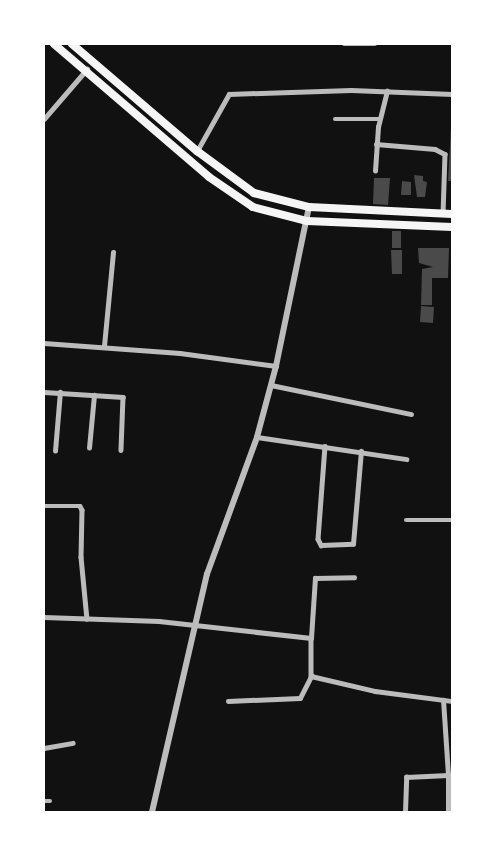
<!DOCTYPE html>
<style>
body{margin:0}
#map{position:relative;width:496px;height:856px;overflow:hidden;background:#111;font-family:Manrope,sans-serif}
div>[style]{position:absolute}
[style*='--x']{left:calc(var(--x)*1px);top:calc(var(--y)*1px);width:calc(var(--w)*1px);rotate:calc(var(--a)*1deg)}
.building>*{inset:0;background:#4a4a4a}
.minor>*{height:4.5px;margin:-2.25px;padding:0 2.25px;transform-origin:2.25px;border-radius:2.25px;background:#bcbcbc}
.tertiary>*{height:6px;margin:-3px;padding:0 3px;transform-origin:3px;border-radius:3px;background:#bcbcbc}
.trunk>*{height:8px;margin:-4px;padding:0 4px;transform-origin:4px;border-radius:4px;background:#f5f5f5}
span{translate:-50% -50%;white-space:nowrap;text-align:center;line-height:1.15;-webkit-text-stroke:6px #fff;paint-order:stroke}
.frame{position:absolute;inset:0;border:45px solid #fff;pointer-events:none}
</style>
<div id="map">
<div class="building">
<div style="clip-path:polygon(451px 128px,452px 128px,452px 181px,448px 181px)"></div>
<div style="clip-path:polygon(414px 175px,423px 176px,423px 181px,427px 182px,425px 197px,417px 197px)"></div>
<div style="clip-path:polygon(374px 178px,390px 178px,388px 205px,373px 204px)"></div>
<div style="clip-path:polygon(402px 181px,411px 182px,411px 195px,401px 195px)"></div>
<div style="clip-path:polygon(392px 231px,401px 231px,401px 248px,392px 248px)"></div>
<div style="clip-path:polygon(418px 248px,449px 248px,448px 278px,432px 278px,432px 305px,421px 305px,422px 269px,433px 267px,419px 263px)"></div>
<div style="clip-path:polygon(391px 250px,402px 250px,402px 274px,392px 274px)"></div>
<div style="clip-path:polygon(421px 306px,434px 307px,433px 323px,420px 322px)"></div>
</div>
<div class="minor">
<div style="--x:344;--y:44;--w:31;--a:0"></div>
<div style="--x:44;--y:119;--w:66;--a:-49.3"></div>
<div style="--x:335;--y:119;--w:45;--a:0"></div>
<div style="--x:376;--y:144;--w:59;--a:4.8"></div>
<div style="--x:435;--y:149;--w:11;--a:27"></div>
<div style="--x:445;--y:154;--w:60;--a:91.9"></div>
<div style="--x:197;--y:151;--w:65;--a:-60.7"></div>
<div style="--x:229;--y:94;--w:122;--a:-1.9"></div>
<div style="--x:351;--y:90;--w:101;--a:2.3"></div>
<div style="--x:375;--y:171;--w:44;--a:-86.1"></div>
<div style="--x:378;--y:127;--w:37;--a:-76"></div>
<div style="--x:44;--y:343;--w:136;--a:4.2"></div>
<div style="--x:180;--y:353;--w:97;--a:7.7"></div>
<div style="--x:104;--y:346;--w:94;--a:-84.5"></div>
<div style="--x:271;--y:385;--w:143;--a:11.7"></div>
<div style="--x:44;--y:392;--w:79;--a:3.6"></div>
<div style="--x:123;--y:397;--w:53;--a:92.2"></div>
<div style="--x:257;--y:437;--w:151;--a:8.4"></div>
<div style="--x:325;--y:446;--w:93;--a:94.3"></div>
<div style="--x:318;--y:539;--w:7;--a:63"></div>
<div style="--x:321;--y:545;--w:32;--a:-2"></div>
<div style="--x:353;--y:544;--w:93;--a:-85.1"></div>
<div style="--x:89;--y:448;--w:53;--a:-84.6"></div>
<div style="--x:55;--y:451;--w:59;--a:-85.2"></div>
<div style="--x:44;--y:506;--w:36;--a:0"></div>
<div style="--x:80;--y:506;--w:4;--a:63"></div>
<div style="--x:82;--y:510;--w:47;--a:91.2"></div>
<div style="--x:81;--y:557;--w:62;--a:84.5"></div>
<div style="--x:406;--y:520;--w:46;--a:0"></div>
<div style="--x:44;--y:617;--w:115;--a:2"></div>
<div style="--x:159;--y:621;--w:153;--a:6.4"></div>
<div style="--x:311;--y:638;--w:38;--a:90"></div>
<div style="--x:311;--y:676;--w:66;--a:13.2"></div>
<div style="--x:375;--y:691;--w:78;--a:7.4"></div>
<div style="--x:311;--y:638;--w:60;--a:-86.2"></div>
<div style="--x:315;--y:578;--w:39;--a:-1"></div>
<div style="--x:228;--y:701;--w:72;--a:-2.4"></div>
<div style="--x:300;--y:698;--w:25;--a:-63"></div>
<div style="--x:44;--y:748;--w:29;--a:-10"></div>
<div style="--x:44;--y:801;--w:6;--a:0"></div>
<div style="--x:405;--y:812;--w:35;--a:-88"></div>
<div style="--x:406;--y:777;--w:42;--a:-2.7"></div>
<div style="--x:448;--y:775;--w:75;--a:-93.8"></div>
<div style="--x:448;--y:812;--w:37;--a:-90"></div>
</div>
<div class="tertiary">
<div style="--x:152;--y:812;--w:244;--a:-77"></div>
<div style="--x:207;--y:574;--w:146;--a:-69.9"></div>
<div style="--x:257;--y:437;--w:73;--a:-75"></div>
<div style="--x:276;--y:366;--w:162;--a:-78.3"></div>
</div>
<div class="trunk">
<div style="--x:54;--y:44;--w:204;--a:40.6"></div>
<div style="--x:209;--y:177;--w:53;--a:34.3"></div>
<div style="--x:253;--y:207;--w:56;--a:14.5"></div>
<div style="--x:307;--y:221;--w:145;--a:2.4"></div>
<div style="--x:72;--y:44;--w:165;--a:40.6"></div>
<div style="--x:197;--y:151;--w:71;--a:36.4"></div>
<div style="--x:254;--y:193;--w:57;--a:14.3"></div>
<div style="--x:309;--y:207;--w:143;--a:2.8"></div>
</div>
<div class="frame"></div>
</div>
